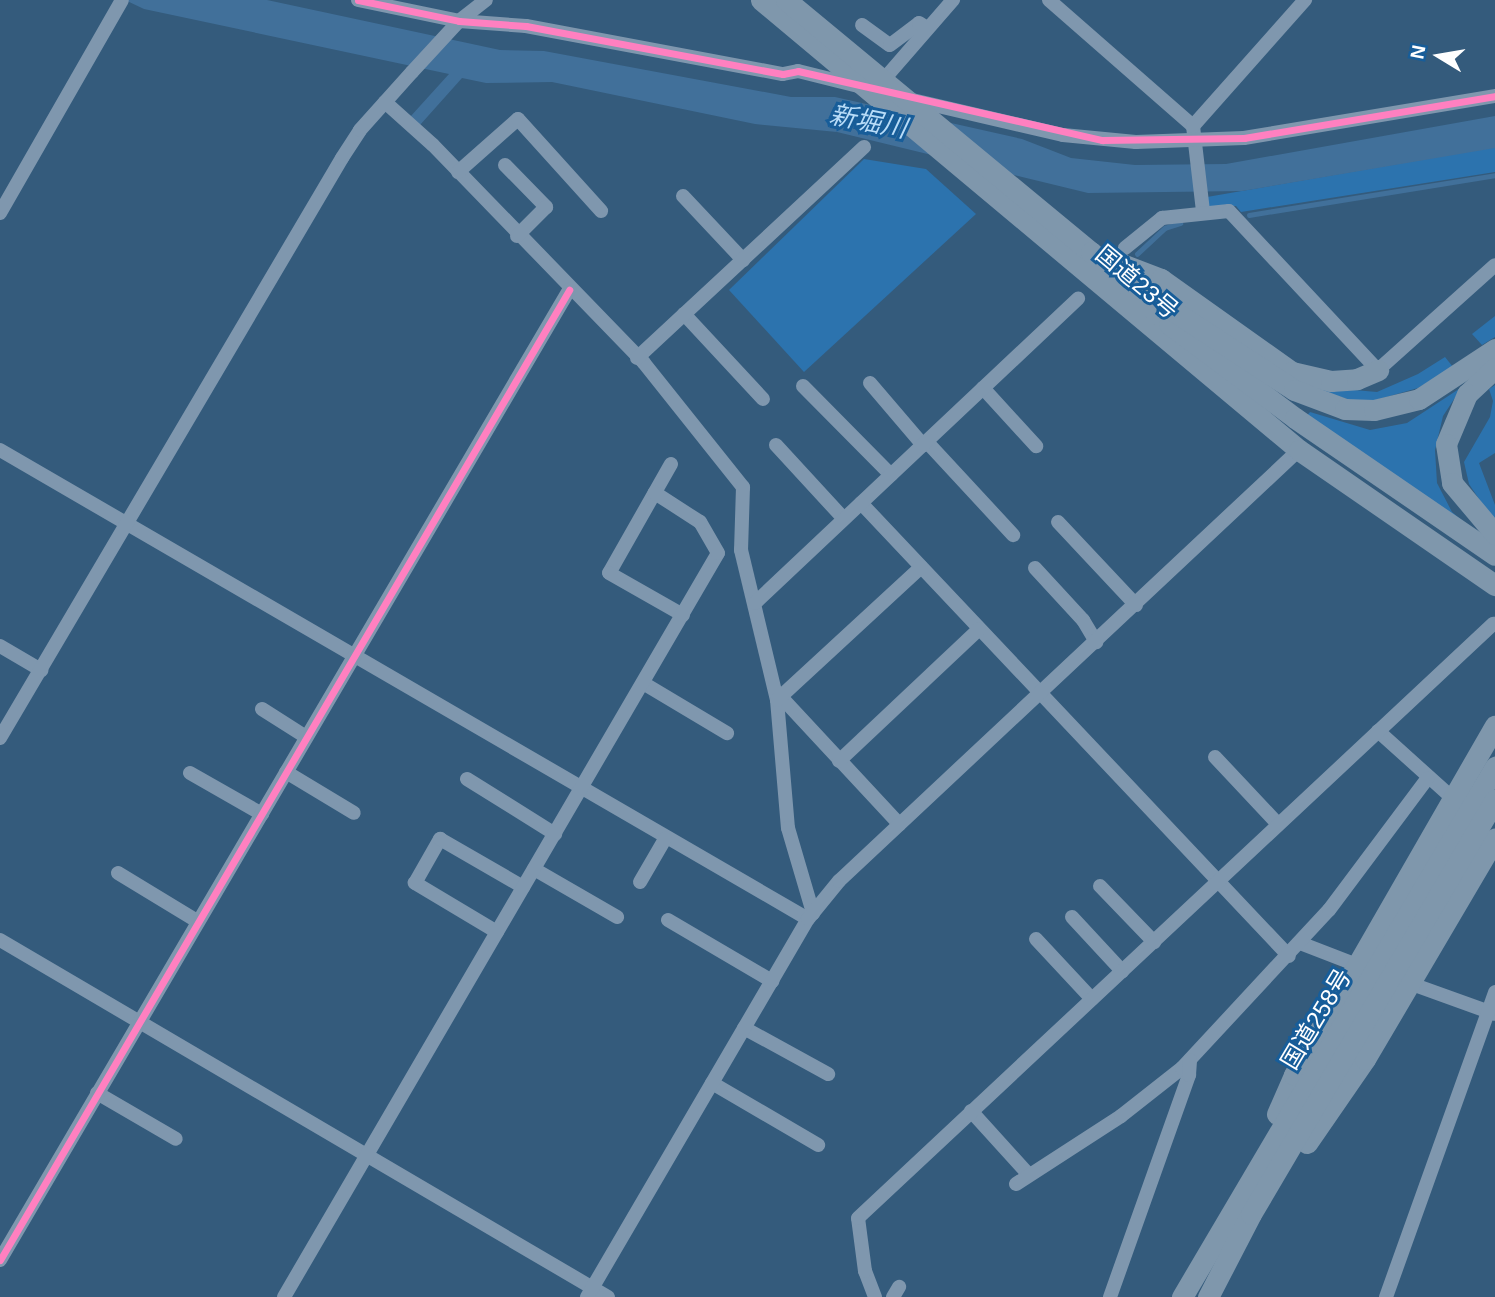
<!DOCTYPE html>
<meta charset="utf-8">
<style>
body{margin:0}
#map{position:relative;width:1495px;height:1297px;overflow:hidden;background:#345b7c;font-family:Helvetica,"Noto Sans JP",sans-serif}
div>[style]{position:absolute}
[style*='--x']{left:calc(var(--x)*1px);top:calc(var(--y)*1px);width:calc(var(--w)*1px);rotate:calc(var(--a)*1deg)}
.green>*{inset:0;background:#2c73ae}
.water>*{inset:0;background:#41709a}
.stream>*{height:4.5px;margin:-2.25px;padding:0 2.25px;transform-origin:2.25px;border-radius:2.25px;background:#41709a}
.minor>*{height:14px;margin:-7px;padding:0 7px;transform-origin:7px;border-radius:7px;background:#7f97ae}
.highway>*{height:21px;margin:-10.5px;padding:0 10.5px;transform-origin:10.5px;border-radius:10.5px;background:#7f97ac}
.cycleway>*{height:7px;margin:-3.5px;padding:0 3.5px;transform-origin:3.5px;border-radius:3.5px;background:#ff80c0}
span{translate:-50% -50%;white-space:nowrap;text-align:center;line-height:1.15;-webkit-text-stroke:6px #175d99;paint-order:stroke}
.street-label{font-size:24px;color:#fff}
.water-label{font-size:26px;color:#b8dcf8;font-style:italic}
.north{position:absolute;left:1404px;top:21px;width:70px;height:70px;-webkit-text-stroke:5px #175d99;paint-order:stroke;rotate:281deg;font-size:19px;font-weight:700;line-height:28px;text-align:center;color:#fff}
.north::after{content:'';display:block;margin:auto;width:24px;height:32px;background:#fff;clip-path:polygon(50% 0,100% 100%,50% 72%,0 100%)}
</style>
<div id="map">
<div class="green">
<div style="clip-path:polygon(1495px 147px,1495px 172px,1241px 212px,1236px 206px,1209px 206px,1207px 197px)"></div>
<div style="clip-path:polygon(864px 159px,926px 169px,976px 214px,804px 372px,729px 290px)"></div>
<div style="clip-path:polygon(1495px 316px,1495px 337px,1482px 345px,1472px 334px)"></div>
<div style="clip-path:polygon(1445px 357px,1453px 367px,1418px 388px,1362px 404px,1308px 386px,1377px 392px,1418px 374px)"></div>
<div style="clip-path:polygon(1495px 385px,1495px 453px,1479px 463px,1495px 505px,1495px 523px,1469px 484px,1464px 462px,1490px 417px,1493px 401px,1489px 389px)"></div>
<div style="clip-path:polygon(1462px 387px,1443px 416px,1435px 450px,1437px 483px,1452px 512px,1484px 539px,1305px 418px,1310px 412px,1370px 430px,1407px 423px)"></div>
</div>
<div class="water">
<div style="clip-path:polygon(125px 0,267px 0,500px 50px,544px 51px,791px 97px,835px 97px,1022px 139px,1071px 158px,1135px 165px,1226px 164px,1495px 116px,1495px 148px,1242px 191px,1088px 193px,837px 132px,755px 124px,552px 82px,486px 83px,462px 78px,420px 125px,410px 117px,449px 74px,144px 9px)"></div>
</div>
<div class="stream">
<div style="--x:1249;--y:215;--w:249;--a:-9.2"></div>
<div style="--x:1137;--y:254;--w:38;--a:-43"></div>
<div style="--x:1165;--y:228;--w:16;--a:-18"></div>
</div>
<div class="minor">
<div style="--x:358;--y:0;--w:103;--a:11.7"></div>
<div style="--x:459;--y:21;--w:67;--a:4.3"></div>
<div style="--x:526;--y:26;--w:261;--a:10.6"></div>
<div style="--x:783;--y:74;--w:15;--a:-11"></div>
<div style="--x:798;--y:71;--w:62;--a:14"></div>
<div style="--x:1049;--y:0;--w:191;--a:41.2"></div>
<div style="--x:1193;--y:126;--w:86;--a:83.3"></div>
<div style="--x:862;--y:25;--w:34;--a:36"></div>
<div style="--x:890;--y:45;--w:36;--a:-37"></div>
<div style="--x:919;--y:23;--w:9;--a:32"></div>
<div style="--x:879;--y:85;--w:113;--a:-49"></div>
<div style="--x:908;--y:99;--w:159;--a:13.1"></div>
<div style="--x:1063;--y:135;--w:73;--a:5.5"></div>
<div style="--x:1136;--y:142;--w:108;--a:-2.1"></div>
<div style="--x:1244;--y:138;--w:254;--a:-9.5"></div>
<div style="--x:385;--y:102;--w:64;--a:41.9"></div>
<div style="--x:433;--y:145;--w:303;--a:45.9"></div>
<div style="--x:644;--y:363;--w:159;--a:51.4"></div>
<div style="--x:743;--y:487;--w:63;--a:91.8"></div>
<div style="--x:741;--y:550;--w:154;--a:76.5"></div>
<div style="--x:777;--y:700;--w:128;--a:85.1"></div>
<div style="--x:788;--y:828;--w:89;--a:73.6"></div>
<div style="--x:1193;--y:126;--w:169;--a:-48.4"></div>
<div style="--x:505;--y:165;--w:59;--a:45.7"></div>
<div style="--x:546;--y:207;--w:41;--a:135"></div>
<div style="--x:458;--y:172;--w:80;--a:-41.5"></div>
<div style="--x:518;--y:119;--w:124;--a:47.9"></div>
<div style="--x:683;--y:196;--w:88;--a:46.8"></div>
<div style="--x:0;--y:213;--w:245;--a:-60.2"></div>
<div style="--x:1125;--y:248;--w:48;--a:-39"></div>
<div style="--x:1162;--y:218;--w:67;--a:-6"></div>
<div style="--x:1229;--y:211;--w:218;--a:46.9"></div>
<div style="--x:1378;--y:370;--w:157;--a:-41.9"></div>
<div style="--x:684;--y:314;--w:116;--a:47.1"></div>
<div style="--x:637;--y:358;--w:310;--a:-42.9"></div>
<div style="--x:870;--y:383;--w:82;--a:49.5"></div>
<div style="--x:803;--y:386;--w:125;--a:45.3"></div>
<div style="--x:983;--y:388;--w:79;--a:47.6"></div>
<div style="--x:927;--y:442;--w:127;--a:47.2"></div>
<div style="--x:776;--y:445;--w:100;--a:47.4"></div>
<div style="--x:0;--y:450;--w:934;--a:30.13"></div>
<div style="--x:671;--y:464;--w:125;--a:119.6"></div>
<div style="--x:609;--y:573;--w:85;--a:29.6"></div>
<div style="--x:861;--y:503;--w:623;--a:46.63"></div>
<div style="--x:1058;--y:522;--w:114;--a:46.8"></div>
<div style="--x:1035;--y:568;--w:71;--a:47.3"></div>
<div style="--x:1083;--y:620;--w:26;--a:59"></div>
<div style="--x:755;--y:603;--w:444;--a:-43.3"></div>
<div style="--x:0;--y:646;--w:48;--a:30.3"></div>
<div style="--x:643;--y:683;--w:98;--a:30.8"></div>
<div style="--x:783;--y:699;--w:171;--a:47.1"></div>
<div style="--x:777;--y:700;--w:196;--a:-42.7"></div>
<div style="--x:262;--y:709;--w:52;--a:32.5"></div>
<div style="--x:1378;--y:731;--w:108;--a:42"></div>
<div style="--x:0;--y:738;--w:673;--a:-59.47"></div>
<div style="--x:342;--y:158;--w:33;--a:-57"></div>
<div style="--x:360;--y:130;--w:78;--a:-48.1"></div>
<div style="--x:412;--y:72;--w:69;--a:-47.3"></div>
<div style="--x:459;--y:21;--w:34;--a:-38"></div>
<div style="--x:1215;--y:757;--w:92;--a:46.8"></div>
<div style="--x:839;--y:761;--w:192;--a:-43.3"></div>
<div style="--x:286;--y:772;--w:79;--a:31.1"></div>
<div style="--x:190;--y:773;--w:83;--a:29.7"></div>
<div style="--x:467;--y:779;--w:104;--a:32"></div>
<div style="--x:534;--y:869;--w:96;--a:30"></div>
<div style="--x:118;--y:873;--w:92;--a:31.3"></div>
<div style="--x:640;--y:882;--w:50;--a:-59.8"></div>
<div style="--x:1100;--y:886;--w:78;--a:46"></div>
<div style="--x:1072;--y:917;--w:74;--a:47.2"></div>
<div style="--x:668;--y:920;--w:121;--a:30.4"></div>
<div style="--x:497;--y:932;--w:96;--a:-149.1"></div>
<div style="--x:415;--y:883;--w:51;--a:-60.4"></div>
<div style="--x:440;--y:839;--w:96;--a:30"></div>
<div style="--x:1036;--y:939;--w:82;--a:47"></div>
<div style="--x:0;--y:940;--w:705;--a:30.42"></div>
<div style="--x:1300;--y:943;--w:61;--a:21.1"></div>
<div style="--x:1409;--y:983;--w:91;--a:19.8"></div>
<div style="--x:744;--y:1028;--w:96;--a:28.7"></div>
<div style="--x:712;--y:1083;--w:123;--a:30.3"></div>
<div style="--x:97;--y:1093;--w:91;--a:30.2"></div>
<div style="--x:971;--y:1111;--w:86;--a:47.8"></div>
<div style="--x:1016;--y:1184;--w:125;--a:-32.9"></div>
<div style="--x:1121;--y:1116;--w:78;--a:-38.2"></div>
<div style="--x:1182;--y:1068;--w:216;--a:-47.1"></div>
<div style="--x:1329;--y:910;--w:164;--a:-53.2"></div>
<div style="--x:0;--y:1260;--w:1125;--a:-59.6"></div>
<div style="--x:284;--y:1297;--w:861;--a:-59.74"></div>
<div style="--x:718;--y:553;--w:36;--a:-120"></div>
<div style="--x:700;--y:522;--w:54;--a:-147.2"></div>
<div style="--x:587;--y:1297;--w:438;--a:-59.7"></div>
<div style="--x:808;--y:919;--w:49;--a:-50.8"></div>
<div style="--x:839;--y:881;--w:630;--a:-43.14"></div>
<div style="--x:875;--y:1297;--w:28;--a:-111"></div>
<div style="--x:865;--y:1271;--w:53;--a:-97.5"></div>
<div style="--x:858;--y:1218;--w:870;--a:-43.09"></div>
<div style="--x:893;--y:1297;--w:12;--a:-59"></div>
<div style="--x:1110;--y:1297;--w:236;--a:-70.4"></div>
<div style="--x:1189;--y:1075;--w:15;--a:-86"></div>
<div style="--x:1386;--y:1297;--w:324;--a:-70.3"></div>
</div>
<div class="highway">
<div style="--x:761;--y:0;--w:701;--a:39.91"></div>
<div style="--x:1299;--y:450;--w:238;--a:34.6"></div>
<div style="--x:786;--y:0;--w:396;--a:39.6"></div>
<div style="--x:1091;--y:252;--w:106;--a:42.7"></div>
<div style="--x:1169;--y:324;--w:157;--a:36.7"></div>
<div style="--x:1295;--y:418;--w:242;--a:34.4"></div>
<div style="--x:1106;--y:258;--w:59;--a:20.9"></div>
<div style="--x:1161;--y:279;--w:161;--a:35.4"></div>
<div style="--x:1292;--y:372;--w:40;--a:13"></div>
<div style="--x:1331;--y:381;--w:26;--a:-4"></div>
<div style="--x:1357;--y:379;--w:23;--a:-23"></div>
<div style="--x:1175;--y:312;--w:142;--a:33.2"></div>
<div style="--x:1294;--y:390;--w:54;--a:20.4"></div>
<div style="--x:1345;--y:409;--w:29;--a:2"></div>
<div style="--x:1374;--y:410;--w:46;--a:-13.7"></div>
<div style="--x:1419;--y:399;--w:91;--a:-33.3"></div>
<div style="--x:1495;--y:368;--w:38;--a:137"></div>
<div style="--x:1467;--y:394;--w:54;--a:112.8"></div>
<div style="--x:1446;--y:444;--w:39;--a:81"></div>
<div style="--x:1452;--y:483;--w:67;--a:49.9"></div>
<div style="--x:1277;--y:1114;--w:43;--a:-66.4"></div>
<div style="--x:1294;--y:1075;--w:403;--a:-60.1"></div>
<div style="--x:1307;--y:1143;--w:102;--a:-55.4"></div>
<div style="--x:1365;--y:1059;--w:256;--a:-59.5"></div>
<div style="--x:1182;--y:1297;--w:616;--a:-59.44"></div>
<div style="--x:1208;--y:1297;--w:93;--a:-62.6"></div>
<div style="--x:1251;--y:1214;--w:481;--a:-59.5"></div>
</div>
<div class="cycleway">
<div style="--x:358;--y:0;--w:103;--a:11.7"></div>
<div style="--x:459;--y:21;--w:67;--a:4.3"></div>
<div style="--x:526;--y:26;--w:261;--a:10.6"></div>
<div style="--x:783;--y:74;--w:15;--a:-11"></div>
<div style="--x:798;--y:71;--w:312;--a:12.8"></div>
<div style="--x:1102;--y:140;--w:142;--a:-0.8"></div>
<div style="--x:1244;--y:138;--w:254;--a:-9.5"></div>
<div style="--x:0;--y:1260;--w:1125;--a:-59.6"></div>
</div>
<div class="street-label">
<span style="left:1137px;top:282px;rotate:40deg">国道23号</span>
<span style="left:1316px;top:1019px;rotate:-59deg">国道258号</span>
</div>
<div class="water-label">
<span style="left:868px;top:122px;rotate:11deg">新堀川</span>
</div>
<div class="north">N</div>
</div>
